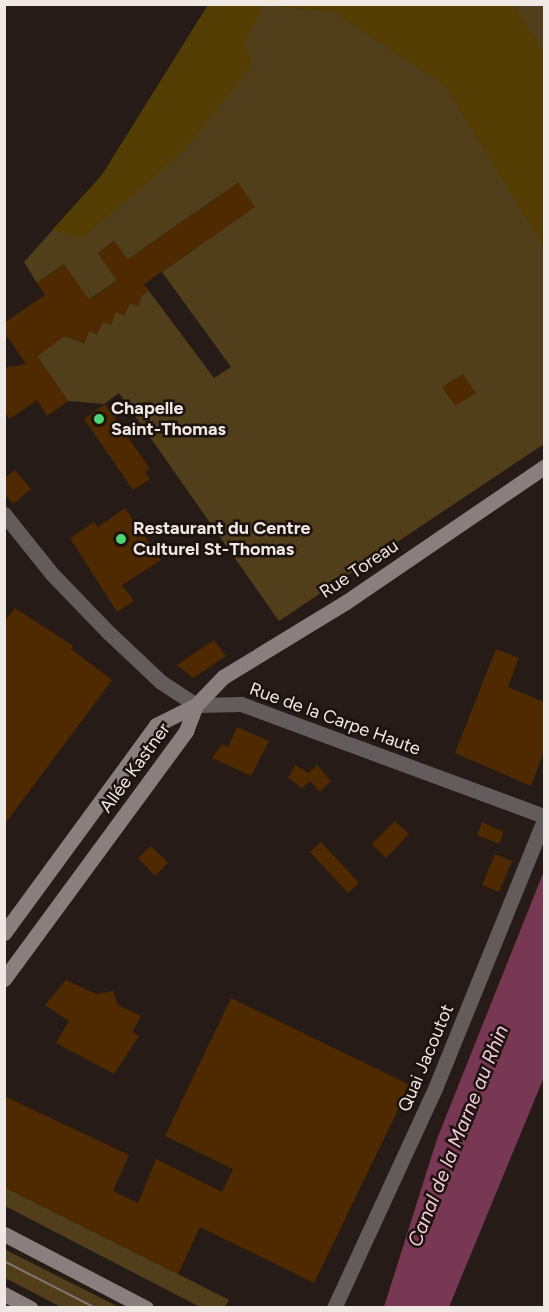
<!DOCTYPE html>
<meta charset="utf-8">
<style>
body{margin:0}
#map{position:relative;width:549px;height:1312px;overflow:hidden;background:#271b17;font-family:Figtree,sans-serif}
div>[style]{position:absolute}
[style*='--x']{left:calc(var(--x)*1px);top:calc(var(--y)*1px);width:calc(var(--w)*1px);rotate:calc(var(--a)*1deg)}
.green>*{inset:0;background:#503f1a}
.forest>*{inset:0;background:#543d02}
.water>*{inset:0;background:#783854}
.building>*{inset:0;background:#4f2a00}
.minor>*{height:15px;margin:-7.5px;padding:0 7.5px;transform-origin:7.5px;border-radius:7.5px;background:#635c5c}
.secondary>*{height:15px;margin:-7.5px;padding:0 7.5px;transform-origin:7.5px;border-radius:7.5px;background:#8a7f7f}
.tram>*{height:1.5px;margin:-0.75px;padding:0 0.75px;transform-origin:0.75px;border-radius:0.75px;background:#827875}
.dots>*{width:16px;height:16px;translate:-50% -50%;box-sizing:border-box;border:3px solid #1d120e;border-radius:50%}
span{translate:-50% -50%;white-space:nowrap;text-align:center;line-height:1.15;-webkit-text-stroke:5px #1d120e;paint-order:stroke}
.poi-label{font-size:18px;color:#f0e8e5;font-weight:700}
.left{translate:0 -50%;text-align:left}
.street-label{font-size:18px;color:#f0e8e5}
.water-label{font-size:20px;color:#f3cad9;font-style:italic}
.frame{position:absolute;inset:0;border:6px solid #f0e8e5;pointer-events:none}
</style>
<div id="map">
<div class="green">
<div style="clip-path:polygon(208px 5px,544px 5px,544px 444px,279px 621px,119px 393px,104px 404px,68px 401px,37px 356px,64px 336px,84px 343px,89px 331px,97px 334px,103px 322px,116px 312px,124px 315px,130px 303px,138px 306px,143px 294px,149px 291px,214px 378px,231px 367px,162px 272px,254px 207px,238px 183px,144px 248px,134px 269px,114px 241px,98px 253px,119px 279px,81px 305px,64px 264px,37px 283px,24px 262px,102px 175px)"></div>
<div style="clip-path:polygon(4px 1187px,178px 1274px,229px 1300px,225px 1307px,200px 1307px,5px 1206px)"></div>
<div style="clip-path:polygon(4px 1249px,93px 1294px,119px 1307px,61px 1307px,5px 1278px)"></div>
</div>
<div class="forest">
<div style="clip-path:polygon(208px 5px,264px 5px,244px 43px,252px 64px,184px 150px,81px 239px,53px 229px,102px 175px)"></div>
<div style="clip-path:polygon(265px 5px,513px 5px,544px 52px,544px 248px,444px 85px,335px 13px)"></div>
</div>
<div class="water">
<div style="clip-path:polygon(544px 871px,544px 1077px,449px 1307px,384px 1307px,437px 1139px)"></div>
</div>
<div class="building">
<div style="clip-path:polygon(238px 183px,255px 207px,144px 284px,149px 291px,143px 294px,138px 306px,130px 303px,124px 316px,116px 312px,111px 325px,103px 322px,97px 334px,89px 331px,84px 343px,64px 336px,37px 356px,68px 401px,47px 416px,37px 400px,10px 419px,4px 412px,4px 368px,26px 364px,4px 332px,4px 323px,45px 295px,37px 283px,64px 264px,89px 300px,117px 281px,98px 253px,114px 241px,127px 260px)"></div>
<div style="clip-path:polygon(463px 374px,476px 393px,455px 406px,442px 387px)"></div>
<div style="clip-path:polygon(105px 404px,150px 469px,145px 472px,150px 479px,133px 490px,84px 419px)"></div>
<div style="clip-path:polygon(15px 470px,31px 489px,13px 504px,4px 493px,4px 479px)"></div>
<div style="clip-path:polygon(125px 508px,161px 560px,122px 585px,134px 601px,117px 612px,70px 538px,94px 522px,98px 527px)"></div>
<div style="clip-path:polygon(15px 608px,73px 646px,71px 649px,112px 680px,4px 825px,4px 622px)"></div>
<div style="clip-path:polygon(214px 640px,226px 656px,193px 678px,177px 665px)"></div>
<div style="clip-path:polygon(496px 649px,519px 658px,508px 687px,544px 702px,544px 751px,531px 786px,455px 753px)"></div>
<div style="clip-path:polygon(237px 727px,269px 741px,251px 776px,212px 758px,222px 744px,228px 747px)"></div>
<div style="clip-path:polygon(295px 765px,308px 773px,317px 765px,331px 781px,320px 792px,310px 781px,302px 788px,288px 778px)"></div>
<div style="clip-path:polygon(395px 821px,409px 834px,386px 858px,372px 844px)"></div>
<div style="clip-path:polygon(482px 822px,504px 832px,499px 844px,477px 835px)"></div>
<div style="clip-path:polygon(321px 842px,359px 883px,348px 893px,310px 852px)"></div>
<div style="clip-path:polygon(151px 846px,168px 863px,155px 876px,138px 858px)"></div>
<div style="clip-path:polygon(495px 854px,512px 861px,499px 892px,482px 885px)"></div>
<div style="clip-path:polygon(66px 980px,96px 994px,113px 991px,118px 1005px,141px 1016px,132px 1032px,139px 1036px,114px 1074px,56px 1043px,69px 1021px,45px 1005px)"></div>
<div style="clip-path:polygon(231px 998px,410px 1085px,314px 1283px,200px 1227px,178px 1274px,4px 1187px,4px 1096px,129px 1155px,113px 1191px,138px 1203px,156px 1159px,222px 1192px,233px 1169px,165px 1136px)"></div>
</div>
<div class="minor">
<div style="--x:4;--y:514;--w:77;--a:51.3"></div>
<div style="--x:52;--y:574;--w:82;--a:46"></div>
<div style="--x:109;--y:633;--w:71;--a:43.3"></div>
<div style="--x:161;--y:682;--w:42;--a:33.3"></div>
<div style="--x:196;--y:705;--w:45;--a:-1.3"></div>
<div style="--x:241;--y:704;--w:323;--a:20.3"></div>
<div style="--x:334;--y:1308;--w:244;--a:-65.3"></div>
<div style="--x:436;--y:1086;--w:287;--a:-67.9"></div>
</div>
<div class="secondary">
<div style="--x:4;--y:933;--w:258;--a:-53.8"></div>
<div style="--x:156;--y:725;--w:45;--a:-26.6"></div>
<div style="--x:4;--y:979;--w:308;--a:-53.7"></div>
<div style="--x:186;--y:731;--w:28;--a:-69"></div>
<div style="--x:196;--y:705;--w:39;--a:-46"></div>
<div style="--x:223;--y:677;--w:144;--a:-31.4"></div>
<div style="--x:346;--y:602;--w:240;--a:-34.3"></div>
<div style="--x:4;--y:1234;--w:160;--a:27.5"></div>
<div style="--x:4;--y:1294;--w:30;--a:28"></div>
</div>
<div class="tram">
<div style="--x:4;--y:1261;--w:103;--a:27.1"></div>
</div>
<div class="dots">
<div style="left:99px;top:419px;background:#4ad677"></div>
<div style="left:121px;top:539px;background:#4ad677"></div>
</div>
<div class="poi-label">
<span class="left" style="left:111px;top:419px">Chapelle<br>Saint-Thomas</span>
<span class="left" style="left:133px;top:539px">Restaurant du Centre<br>Culturel St-Thomas</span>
</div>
<div class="street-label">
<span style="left:359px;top:569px;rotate:-34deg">Rue Toreau</span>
<span style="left:335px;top:719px;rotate:20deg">Rue de la Carpe Haute</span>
<span style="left:135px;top:768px;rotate:-54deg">Allée Kastner</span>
<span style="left:426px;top:1058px;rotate:-67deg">Quai Jacoutot</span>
</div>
<div class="water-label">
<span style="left:458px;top:1136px;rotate:-68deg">Canal de la Marne au Rhin</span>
</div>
<div class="frame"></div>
</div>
